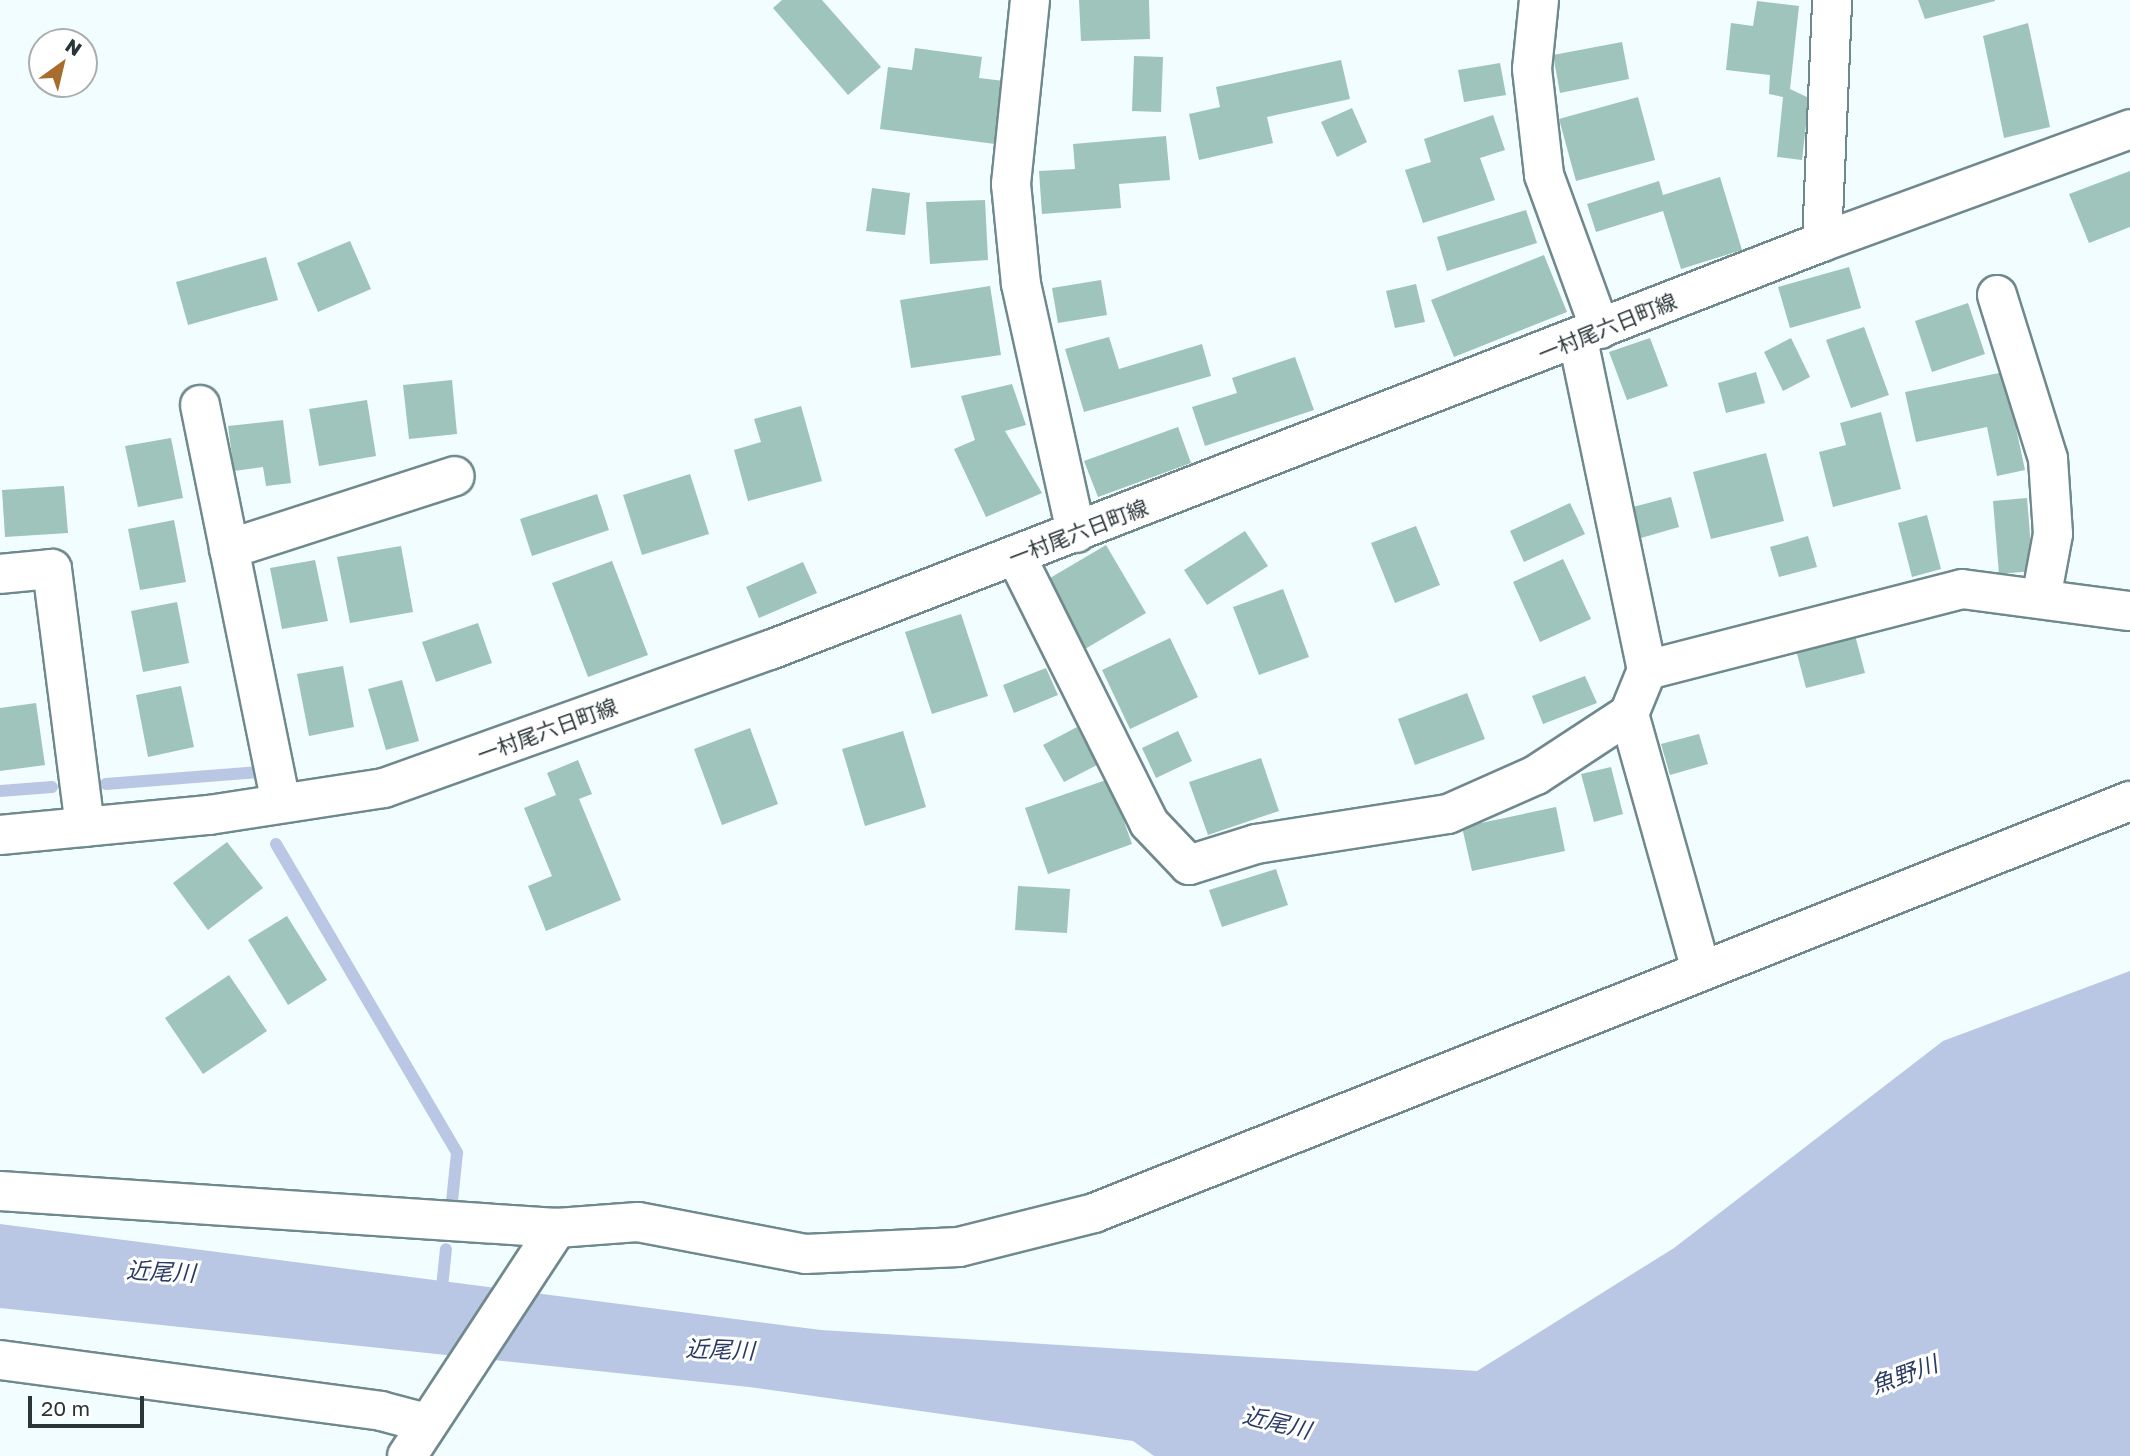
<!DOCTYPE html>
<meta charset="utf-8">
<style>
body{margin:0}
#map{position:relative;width:2130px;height:1456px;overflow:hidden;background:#f2fdff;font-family:"Golos Text","Noto Sans JP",sans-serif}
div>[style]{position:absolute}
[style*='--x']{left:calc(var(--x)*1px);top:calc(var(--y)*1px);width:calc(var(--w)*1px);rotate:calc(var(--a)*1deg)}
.water>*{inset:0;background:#bac7e4}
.stream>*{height:12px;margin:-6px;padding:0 6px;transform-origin:6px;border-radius:6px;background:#bac7e4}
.building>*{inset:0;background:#9ec4bb}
.roads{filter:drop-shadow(2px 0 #6f898d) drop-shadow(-2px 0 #6f898d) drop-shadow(0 2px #6f898d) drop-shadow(0 -2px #6f898d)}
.minor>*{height:38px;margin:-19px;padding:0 19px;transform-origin:19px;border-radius:19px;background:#fff}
.major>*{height:38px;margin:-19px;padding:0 19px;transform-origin:19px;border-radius:19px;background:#fff}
span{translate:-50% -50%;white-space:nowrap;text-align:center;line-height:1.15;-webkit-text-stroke:6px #fff;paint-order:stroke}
.street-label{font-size:21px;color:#2a3537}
.water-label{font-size:23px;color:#2a3b63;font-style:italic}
.north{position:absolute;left:28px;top:28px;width:70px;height:70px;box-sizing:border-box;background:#fff;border:2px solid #aaaeaf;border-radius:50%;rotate:34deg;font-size:19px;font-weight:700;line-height:28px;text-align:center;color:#2a3537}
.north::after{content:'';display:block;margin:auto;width:24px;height:32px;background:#a86d2e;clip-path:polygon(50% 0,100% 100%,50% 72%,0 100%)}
.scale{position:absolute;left:28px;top:1396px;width:116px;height:32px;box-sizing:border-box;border:4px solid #2a3537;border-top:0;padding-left:9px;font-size:21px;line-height:24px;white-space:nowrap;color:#2a3537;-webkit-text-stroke:5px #fff;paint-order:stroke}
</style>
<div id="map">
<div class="water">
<div style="clip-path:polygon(2130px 971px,2130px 1456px,1154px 1456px,1133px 1441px,749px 1387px,0 1308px,0 1224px,821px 1330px,1477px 1371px,1674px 1248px,1943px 1041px)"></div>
</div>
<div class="stream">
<div style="--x:106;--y:784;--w:153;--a:-4.5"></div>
<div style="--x:0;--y:791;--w:52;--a:-4.4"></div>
<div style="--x:276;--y:844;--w:358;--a:59.6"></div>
<div style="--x:457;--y:1153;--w:48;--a:95.9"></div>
<div style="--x:441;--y:1297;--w:48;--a:-84.1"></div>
</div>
<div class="building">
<div style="clip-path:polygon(782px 0,822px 0,881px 67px,848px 95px,773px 8px)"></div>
<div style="clip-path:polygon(1079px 0,1149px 0,1150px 39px,1081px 41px)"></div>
<div style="clip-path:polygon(1918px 0,1995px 0,1995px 1px,1925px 19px)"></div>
<div style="clip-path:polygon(1757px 1px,1799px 6px,1790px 89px,1809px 98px,1802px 160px,1777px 157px,1783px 97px,1769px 94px,1770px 75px,1726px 70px,1731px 23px,1753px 26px)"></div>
<div style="clip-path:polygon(2028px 23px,2050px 127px,2004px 138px,1983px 36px)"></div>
<div style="clip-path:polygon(1622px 42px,1629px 79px,1560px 93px,1553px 55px)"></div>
<div style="clip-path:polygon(915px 48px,982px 57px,979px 78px,1004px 81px,995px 144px,880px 129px,888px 67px,912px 70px)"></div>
<div style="clip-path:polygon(1134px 56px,1163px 57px,1161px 112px,1132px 111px)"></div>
<div style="clip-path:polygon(1341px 60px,1350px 99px,1267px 117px,1273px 143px,1199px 160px,1189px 114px,1220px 107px,1216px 87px)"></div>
<div style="clip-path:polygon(1500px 63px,1506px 95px,1464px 102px,1458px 70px)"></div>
<div style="clip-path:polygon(1638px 97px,1655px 160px,1576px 181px,1559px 119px)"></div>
<div style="clip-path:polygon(1352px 108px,1367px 142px,1337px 157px,1321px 122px)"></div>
<div style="clip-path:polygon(1493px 115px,1505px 150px,1480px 158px,1495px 200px,1423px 223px,1405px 170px,1431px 162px,1424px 139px)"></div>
<div style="clip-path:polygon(1166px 136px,1170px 180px,1119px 184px,1121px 208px,1042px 214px,1039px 171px,1075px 169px,1073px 144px)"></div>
<div style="clip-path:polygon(2130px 171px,2130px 227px,2089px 243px,2069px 194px)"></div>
<div style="clip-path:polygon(1720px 177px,1742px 250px,1681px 269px,1663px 211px,1596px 232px,1587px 204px,1659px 181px,1663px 195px)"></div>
<div style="clip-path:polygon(872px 188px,910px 193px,905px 235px,866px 231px)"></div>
<div style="clip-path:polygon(985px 200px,988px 260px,930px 264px,926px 202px)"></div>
<div style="clip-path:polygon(1526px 210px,1537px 243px,1447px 271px,1437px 237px)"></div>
<div style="clip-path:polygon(350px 241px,371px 289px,318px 312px,297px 263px)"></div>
<div style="clip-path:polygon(1544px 255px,1567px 312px,1454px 357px,1431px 300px)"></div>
<div style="clip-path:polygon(266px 257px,278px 300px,188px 325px,176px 282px)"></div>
<div style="clip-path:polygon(1849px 267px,1861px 308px,1790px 328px,1778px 287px)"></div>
<div style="clip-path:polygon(1101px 280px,1107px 315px,1058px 323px,1052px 288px)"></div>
<div style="clip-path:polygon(1416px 284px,1425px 322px,1395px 328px,1386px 291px)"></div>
<div style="clip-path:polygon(990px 286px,1001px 355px,911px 368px,900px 300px)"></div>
<div style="clip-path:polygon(1968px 303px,1985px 354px,1932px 372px,1915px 321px)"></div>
<div style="clip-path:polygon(1864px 327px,1889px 395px,1851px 408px,1826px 340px)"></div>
<div style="clip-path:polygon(1109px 337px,1119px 369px,1202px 344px,1211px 376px,1084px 412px,1065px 349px)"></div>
<div style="clip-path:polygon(1650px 338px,1668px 386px,1627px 400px,1609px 352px)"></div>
<div style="clip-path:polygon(1791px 338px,1810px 377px,1783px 391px,1764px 352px)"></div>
<div style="clip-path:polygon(1295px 357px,1314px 410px,1205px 446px,1192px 407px,1237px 393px,1232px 378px)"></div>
<div style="clip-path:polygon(1756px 372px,1765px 403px,1726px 413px,1718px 383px)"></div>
<div style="clip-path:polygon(2004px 372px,2025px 470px,1997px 476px,1987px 427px,1916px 442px,1905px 392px)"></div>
<div style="clip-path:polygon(452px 380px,457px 434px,409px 439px,403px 385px)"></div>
<div style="clip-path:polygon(1012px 384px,1026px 425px,1005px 431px,1042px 493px,986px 517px,954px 449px,975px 440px,961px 396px)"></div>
<div style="clip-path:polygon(367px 400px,376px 456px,319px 466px,309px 409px)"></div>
<div style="clip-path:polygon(801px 406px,822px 481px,748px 501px,734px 450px,761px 442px,754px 419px)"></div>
<div style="clip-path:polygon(1881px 412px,1901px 489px,1833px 507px,1819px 452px,1846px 445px,1840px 423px)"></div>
<div style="clip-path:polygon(283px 420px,291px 483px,266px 486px,263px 467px,234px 471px,228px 426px)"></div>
<div style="clip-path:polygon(1178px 427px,1191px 463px,1098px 497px,1084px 461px)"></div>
<div style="clip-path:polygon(171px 438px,183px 498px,138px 507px,125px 446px)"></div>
<div style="clip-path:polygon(1766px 453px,1784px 521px,1711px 539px,1693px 472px)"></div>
<div style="clip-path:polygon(690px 474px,709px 534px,642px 555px,623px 495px)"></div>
<div style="clip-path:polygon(64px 486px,68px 533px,5px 537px,2px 490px)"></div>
<div style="clip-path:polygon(597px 494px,609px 530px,532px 556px,520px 519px)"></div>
<div style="clip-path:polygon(1671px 497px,1679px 527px,1641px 538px,1633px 507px)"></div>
<div style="clip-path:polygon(2027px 498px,2033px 571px,1999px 574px,1993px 501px)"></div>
<div style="clip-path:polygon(1570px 503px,1585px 534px,1524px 562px,1510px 531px)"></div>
<div style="clip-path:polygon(1927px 515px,1941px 569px,1912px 577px,1898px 523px)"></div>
<div style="clip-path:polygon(174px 520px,186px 582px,140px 590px,128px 529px)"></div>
<div style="clip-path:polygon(1416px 526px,1440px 585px,1395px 603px,1371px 543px)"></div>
<div style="clip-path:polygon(1245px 531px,1268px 566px,1207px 605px,1184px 570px)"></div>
<div style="clip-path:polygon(1808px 536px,1817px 567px,1779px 577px,1770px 547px)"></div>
<div style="clip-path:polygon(1106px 545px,1146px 613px,1085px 649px,1045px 581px)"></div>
<div style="clip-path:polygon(401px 546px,413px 612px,350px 623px,337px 557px)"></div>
<div style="clip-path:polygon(1563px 559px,1591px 619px,1540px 642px,1513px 582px)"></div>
<div style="clip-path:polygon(315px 560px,328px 621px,282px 629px,270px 568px)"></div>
<div style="clip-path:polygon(612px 561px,648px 655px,588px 677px,552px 583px)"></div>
<div style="clip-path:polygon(803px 562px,817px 593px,759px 618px,746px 587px)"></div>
<div style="clip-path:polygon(1283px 589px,1309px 657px,1259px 675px,1233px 607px)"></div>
<div style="clip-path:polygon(177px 602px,189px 663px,143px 672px,131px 611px)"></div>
<div style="clip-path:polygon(961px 614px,988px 696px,932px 714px,905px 632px)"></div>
<div style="clip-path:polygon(478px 623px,492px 663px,436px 682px,422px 642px)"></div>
<div style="clip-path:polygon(1855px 635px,1865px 673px,1806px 688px,1796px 650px)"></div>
<div style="clip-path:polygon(1170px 638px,1198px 697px,1130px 729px,1102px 670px)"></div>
<div style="clip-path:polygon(343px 666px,354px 727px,309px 736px,297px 674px)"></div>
<div style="clip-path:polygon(1046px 668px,1058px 695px,1014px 713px,1003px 685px)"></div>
<div style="clip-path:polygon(1585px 676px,1597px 703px,1543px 724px,1532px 696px)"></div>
<div style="clip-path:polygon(402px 680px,419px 741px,386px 750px,368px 689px)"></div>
<div style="clip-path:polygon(181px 686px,194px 747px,148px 757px,136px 695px)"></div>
<div style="clip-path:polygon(1467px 693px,1485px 739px,1415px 765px,1398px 719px)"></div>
<div style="clip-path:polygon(36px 703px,45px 765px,0 771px,0 708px)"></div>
<div style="clip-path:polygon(1077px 727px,1097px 765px,1064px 782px,1043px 745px)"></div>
<div style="clip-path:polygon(750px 728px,778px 804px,722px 825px,694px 749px)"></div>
<div style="clip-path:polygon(903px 731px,926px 807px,865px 826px,842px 749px)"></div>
<div style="clip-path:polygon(1178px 731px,1192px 761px,1156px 778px,1142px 748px)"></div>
<div style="clip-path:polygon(1699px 734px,1708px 764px,1670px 775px,1661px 744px)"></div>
<div style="clip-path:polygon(1261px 758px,1279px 811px,1208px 835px,1189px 782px)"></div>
<div style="clip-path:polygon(578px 760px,592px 794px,579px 799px,621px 900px,546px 931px,528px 886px,552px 876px,524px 808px,556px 795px,547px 773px)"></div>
<div style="clip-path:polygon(1611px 767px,1623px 814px,1594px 822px,1581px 774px)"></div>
<div style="clip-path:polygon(1109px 779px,1132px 844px,1048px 874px,1025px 808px)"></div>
<div style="clip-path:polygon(1556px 807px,1565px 851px,1472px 871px,1462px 827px)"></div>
<div style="clip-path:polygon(227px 842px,263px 888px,208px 930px,173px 883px)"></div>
<div style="clip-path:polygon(1276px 869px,1288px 905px,1222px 927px,1209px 890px)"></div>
<div style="clip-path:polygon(1018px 886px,1070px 889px,1067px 933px,1015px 930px)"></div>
<div style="clip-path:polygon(287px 916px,327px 980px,288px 1005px,248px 940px)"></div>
<div style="clip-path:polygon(229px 975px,267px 1031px,203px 1074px,165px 1018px)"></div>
</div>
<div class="roads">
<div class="minor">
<div style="--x:1030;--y:0;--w:185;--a:95.9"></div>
<div style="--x:1011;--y:184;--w:100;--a:84.3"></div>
<div style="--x:1021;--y:284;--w:255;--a:77.5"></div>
<div style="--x:1539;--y:0;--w:69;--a:95.8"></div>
<div style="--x:1532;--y:69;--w:107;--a:83.5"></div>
<div style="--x:1544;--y:175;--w:164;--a:70"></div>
<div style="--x:1822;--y:242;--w:242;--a:-87.6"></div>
<div style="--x:1997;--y:295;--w:172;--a:72.7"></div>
<div style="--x:2048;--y:459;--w:75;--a:86.2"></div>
<div style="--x:2053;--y:534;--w:66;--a:100.5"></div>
<div style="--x:1578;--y:340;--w:337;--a:78.2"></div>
<div style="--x:1647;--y:670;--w:48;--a:112.2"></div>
<div style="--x:1629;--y:714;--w:267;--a:74.3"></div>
<div style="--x:200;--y:405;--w:406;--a:78.5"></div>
<div style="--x:229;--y:549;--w:237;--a:-17.9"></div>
<div style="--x:1016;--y:556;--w:298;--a:63.5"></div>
<div style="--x:1149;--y:823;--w:58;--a:46.4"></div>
<div style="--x:1189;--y:865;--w:70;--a:-17.4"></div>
<div style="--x:1256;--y:844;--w:194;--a:-8.9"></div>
<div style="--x:1448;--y:814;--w:96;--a:-23.9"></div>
<div style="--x:1536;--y:775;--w:111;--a:-33.3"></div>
<div style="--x:0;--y:574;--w:52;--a:-5.5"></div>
<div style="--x:52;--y:569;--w:260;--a:82.7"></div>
<div style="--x:1647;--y:670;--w:325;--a:-14.4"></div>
<div style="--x:1962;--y:589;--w:169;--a:7.5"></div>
<div style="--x:0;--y:1191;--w:558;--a:3.8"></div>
<div style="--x:557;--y:1228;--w:81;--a:-4.2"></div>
<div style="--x:638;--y:1222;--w:170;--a:10.8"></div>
<div style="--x:805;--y:1254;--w:154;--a:-2.6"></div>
<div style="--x:959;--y:1247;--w:139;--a:-14.1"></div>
<div style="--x:1094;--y:1213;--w:1115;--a:-21.69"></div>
<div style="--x:0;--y:1360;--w:384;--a:7.6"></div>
<div style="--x:381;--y:1411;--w:47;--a:14.9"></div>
<div style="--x:407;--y:1456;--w:273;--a:-56.7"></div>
</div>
<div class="major">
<div style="--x:0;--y:835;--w:210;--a:-5.5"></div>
<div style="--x:209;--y:815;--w:177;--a:-8.8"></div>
<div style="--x:384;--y:788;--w:410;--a:-19.7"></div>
<div style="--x:770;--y:650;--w:1128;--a:-21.2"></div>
<div style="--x:1822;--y:242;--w:328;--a:-20.1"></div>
</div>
</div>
<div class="street-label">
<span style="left:1607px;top:327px;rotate:-22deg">一村尾六日町線</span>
<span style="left:1078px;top:532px;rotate:-21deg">一村尾六日町線</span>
<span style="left:547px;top:730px;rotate:-20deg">一村尾六日町線</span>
</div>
<div class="water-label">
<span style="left:161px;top:1271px;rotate:3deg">近尾川</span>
<span style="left:720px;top:1349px;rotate:2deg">近尾川</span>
<span style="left:1904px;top:1374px;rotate:-20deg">魚野川</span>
<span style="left:1277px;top:1422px;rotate:14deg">近尾川</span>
</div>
<div class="north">N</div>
<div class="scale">20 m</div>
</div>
